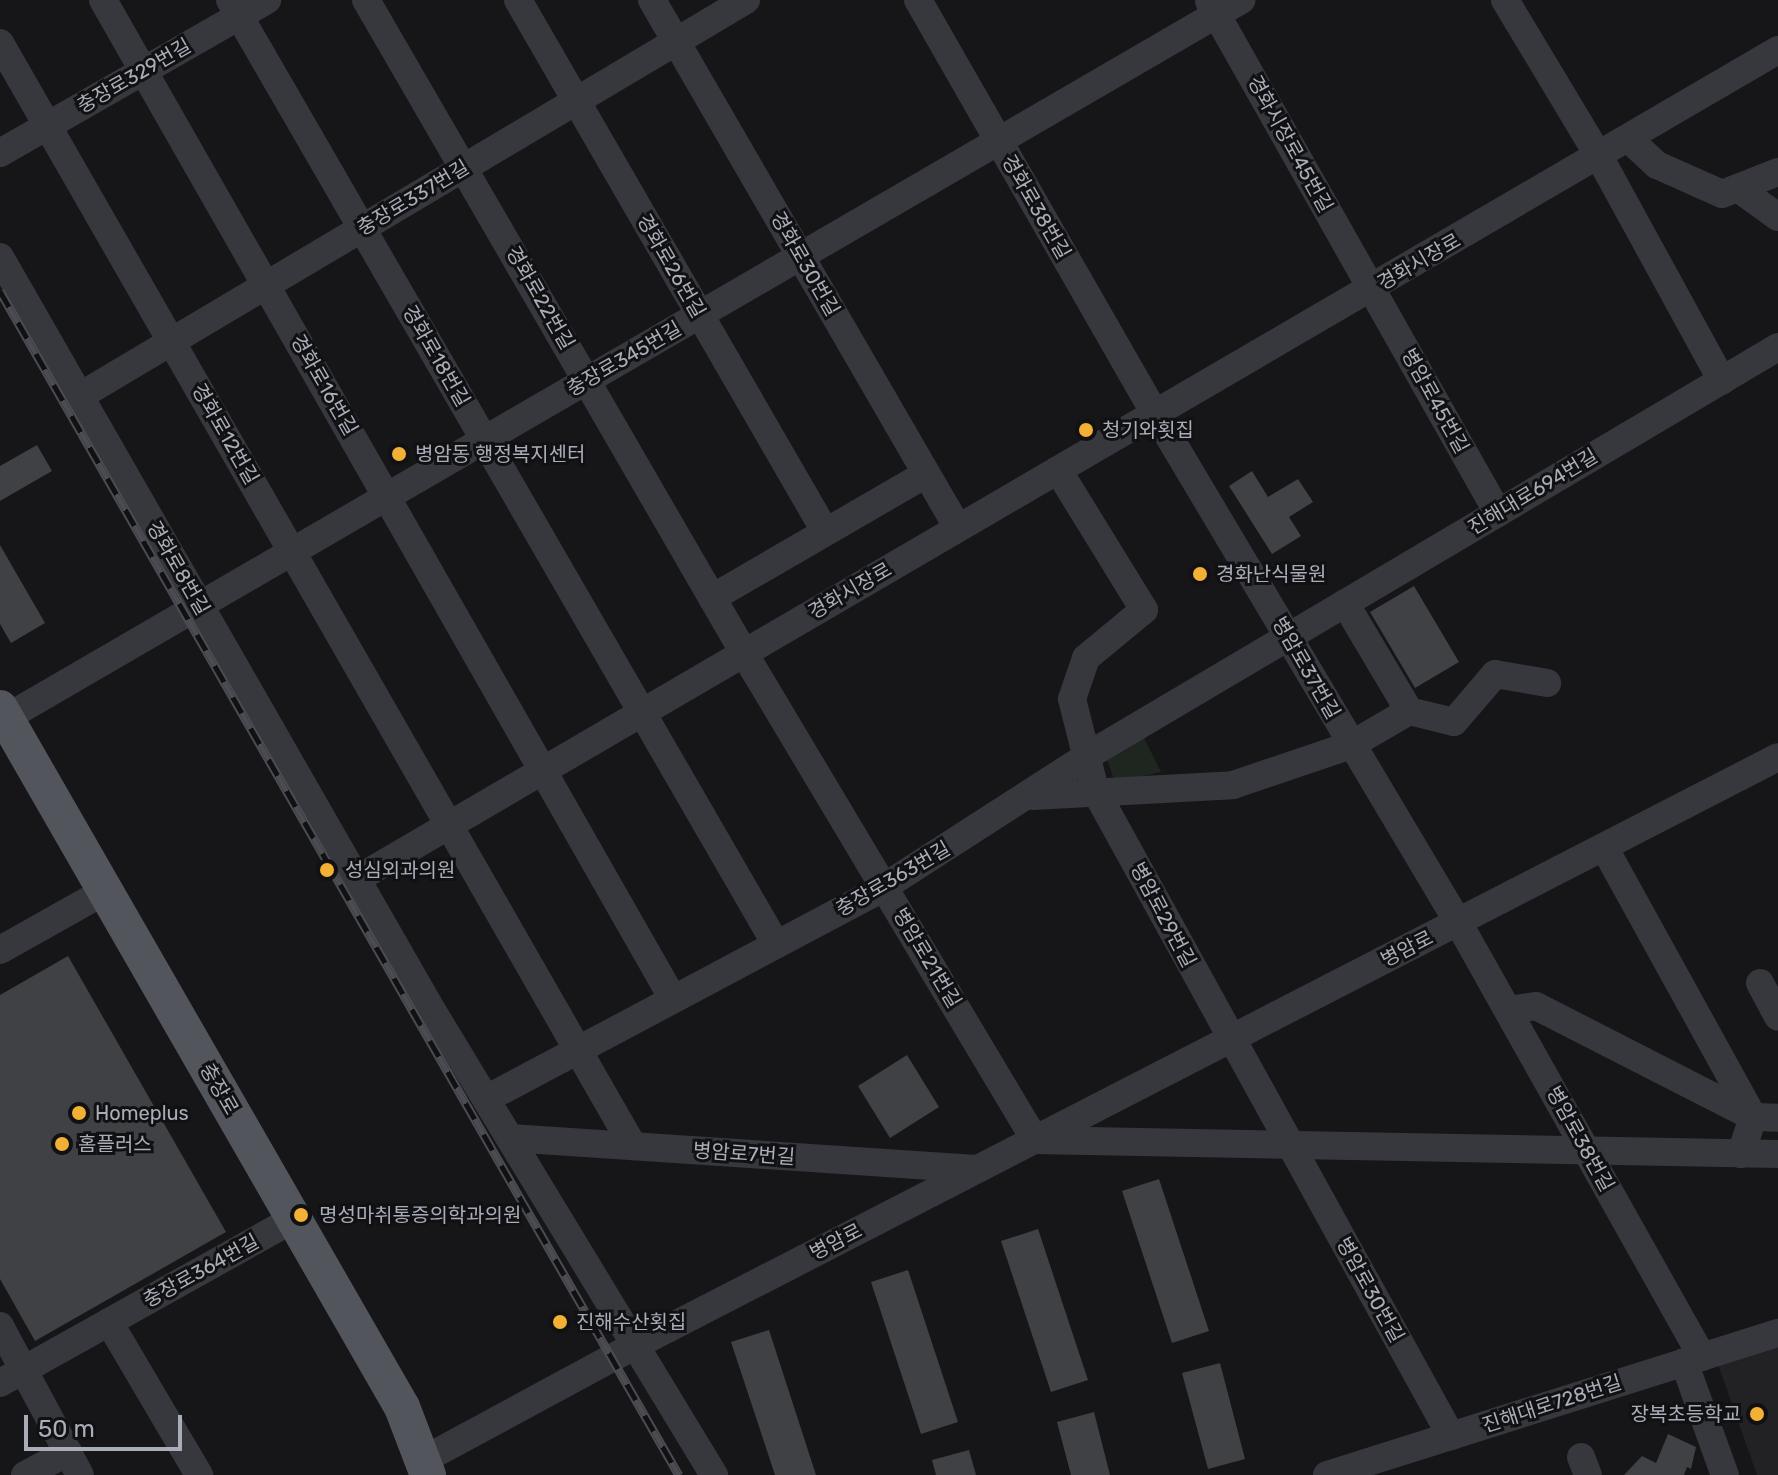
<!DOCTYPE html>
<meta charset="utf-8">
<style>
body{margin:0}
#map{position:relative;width:1778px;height:1475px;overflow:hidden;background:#161618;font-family:Rubik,"Noto Sans KR",sans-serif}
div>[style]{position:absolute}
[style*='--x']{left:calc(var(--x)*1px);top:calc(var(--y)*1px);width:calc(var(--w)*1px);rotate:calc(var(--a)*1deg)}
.built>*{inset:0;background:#222225}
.green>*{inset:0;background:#1e261f}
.building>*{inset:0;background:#404145}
.minor>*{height:28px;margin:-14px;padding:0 14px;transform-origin:14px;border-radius:14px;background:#37383d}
.major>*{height:36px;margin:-18px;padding:0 18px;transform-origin:18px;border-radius:18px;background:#53555c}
.rail>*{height:9px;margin-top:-4.5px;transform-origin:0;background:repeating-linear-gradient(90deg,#111113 0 18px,#4a4c52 0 36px);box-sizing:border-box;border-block:2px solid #4a4c52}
.dots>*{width:22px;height:22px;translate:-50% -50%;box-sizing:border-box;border:4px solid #111113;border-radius:50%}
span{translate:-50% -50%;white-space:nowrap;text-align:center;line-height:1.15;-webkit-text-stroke:6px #111113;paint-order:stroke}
.street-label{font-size:20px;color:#a8adb8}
.poi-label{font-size:20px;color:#a8adb8}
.left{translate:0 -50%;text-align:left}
.right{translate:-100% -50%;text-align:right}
.scale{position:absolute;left:24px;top:1415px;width:158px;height:36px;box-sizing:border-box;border:4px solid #a8adb8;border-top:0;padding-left:10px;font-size:24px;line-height:28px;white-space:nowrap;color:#a8adb8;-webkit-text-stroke:6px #111113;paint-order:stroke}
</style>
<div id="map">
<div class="built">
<div style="clip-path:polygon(1778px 1335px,1778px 1475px,1757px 1475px,1714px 1353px)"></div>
</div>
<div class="green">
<div style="clip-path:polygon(1144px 738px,1161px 772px,1115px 782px,1106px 757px)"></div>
</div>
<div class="building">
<div style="clip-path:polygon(37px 445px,52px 471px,0 501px,0 466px)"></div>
<div style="clip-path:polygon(1252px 471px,1268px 497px,1298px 479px,1313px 502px,1289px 517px,1301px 536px,1272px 554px,1229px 486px)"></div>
<div style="clip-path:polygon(0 545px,45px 623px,11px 643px,0 624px)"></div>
<div style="clip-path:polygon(1414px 586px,1459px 662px,1415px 688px,1370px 612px)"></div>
<div style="clip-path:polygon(68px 956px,226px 1232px,35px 1341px,0 1279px,0 995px)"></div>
<div style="clip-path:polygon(907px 1055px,939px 1107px,890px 1138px,858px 1086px)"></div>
<div style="clip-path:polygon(1159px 1179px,1209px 1331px,1172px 1343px,1122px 1191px)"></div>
<div style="clip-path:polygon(1038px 1229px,1088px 1380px,1051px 1392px,1001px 1241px)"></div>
<div style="clip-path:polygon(908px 1270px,958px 1422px,921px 1434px,871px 1282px)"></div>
<div style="clip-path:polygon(769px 1330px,816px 1475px,775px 1475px,731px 1342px)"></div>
<div style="clip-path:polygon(1220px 1363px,1245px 1459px,1208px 1469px,1182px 1373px)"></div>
<div style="clip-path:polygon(1094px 1412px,1110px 1475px,1071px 1475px,1057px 1422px)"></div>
<div style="clip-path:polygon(1668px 1434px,1696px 1447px,1691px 1469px,1687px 1467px,1684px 1475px,1624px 1475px,1642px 1456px,1656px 1463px)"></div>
<div style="clip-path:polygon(969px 1450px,976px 1475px,936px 1475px,932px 1460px)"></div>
</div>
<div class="minor">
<div style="--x:103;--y:0;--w:1150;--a:60.29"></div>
<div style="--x:230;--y:0;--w:1091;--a:59.96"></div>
<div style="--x:366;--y:0;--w:755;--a:59.93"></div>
<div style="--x:744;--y:653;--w:567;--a:59.14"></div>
<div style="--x:1035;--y:1140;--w:743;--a:1.08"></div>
<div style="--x:518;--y:0;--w:613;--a:59.97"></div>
<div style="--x:652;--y:0;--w:610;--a:59.91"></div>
<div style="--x:918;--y:0;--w:476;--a:60.2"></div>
<div style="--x:1155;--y:413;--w:592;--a:59.24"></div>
<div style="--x:1458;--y:922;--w:499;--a:60.7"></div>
<div style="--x:1505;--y:0;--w:184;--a:59"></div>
<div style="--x:1600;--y:158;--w:254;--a:61.3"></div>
<div style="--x:1209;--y:1;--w:588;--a:60.56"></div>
<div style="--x:0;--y:43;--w:1272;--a:60.15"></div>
<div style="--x:1630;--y:140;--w:37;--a:43"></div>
<div style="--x:1657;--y:165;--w:71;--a:24"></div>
<div style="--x:1722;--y:194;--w:60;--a:-21.4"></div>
<div style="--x:0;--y:153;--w:308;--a:-29.8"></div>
<div style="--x:1739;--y:189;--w:48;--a:35.7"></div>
<div style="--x:0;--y:257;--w:870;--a:60.17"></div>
<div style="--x:433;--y:1012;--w:542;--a:58.75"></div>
<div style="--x:80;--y:396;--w:775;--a:-30.74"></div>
<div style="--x:1058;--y:470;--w:164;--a:58.4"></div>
<div style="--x:1144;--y:610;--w:75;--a:140.4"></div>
<div style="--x:1086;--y:658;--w:43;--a:108.9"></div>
<div style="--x:1072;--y:699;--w:94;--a:75.8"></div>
<div style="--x:1095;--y:790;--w:738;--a:61.14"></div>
<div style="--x:712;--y:598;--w:247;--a:-30.1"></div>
<div style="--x:1345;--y:603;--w:126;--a:59.3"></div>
<div style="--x:6;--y:718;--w:1429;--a:-30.17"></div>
<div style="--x:1033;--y:796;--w:200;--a:-3.1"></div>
<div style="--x:1233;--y:785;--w:125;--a:-18.7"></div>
<div style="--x:1351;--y:745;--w:67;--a:-30.4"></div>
<div style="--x:1409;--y:711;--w:46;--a:13.7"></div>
<div style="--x:1454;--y:722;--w:63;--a:-49.5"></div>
<div style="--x:1495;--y:674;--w:53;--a:9.8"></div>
<div style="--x:1604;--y:847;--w:308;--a:61.1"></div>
<div style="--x:1753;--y:1117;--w:39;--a:108"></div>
<div style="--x:357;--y:879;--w:1645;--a:-30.26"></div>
<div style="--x:0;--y:950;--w:120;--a:-29.3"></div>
<div style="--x:1760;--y:983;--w:38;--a:62"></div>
<div style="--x:1508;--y:1010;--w:28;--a:-8"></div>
<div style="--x:1536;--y:1006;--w:244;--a:27.1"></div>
<div style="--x:1753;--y:1117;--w:25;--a:2"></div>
<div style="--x:486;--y:1099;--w:451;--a:-28"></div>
<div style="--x:884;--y:887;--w:242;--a:-32.8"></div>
<div style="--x:1087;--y:756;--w:803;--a:-30.62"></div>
<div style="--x:510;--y:1138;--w:467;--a:3.8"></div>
<div style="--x:109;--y:1322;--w:178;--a:59.5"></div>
<div style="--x:0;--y:1326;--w:169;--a:61.8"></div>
<div style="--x:1684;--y:1362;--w:120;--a:70.1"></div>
<div style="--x:0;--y:1383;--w:337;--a:-29.2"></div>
<div style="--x:1581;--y:1457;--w:19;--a:69"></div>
<div style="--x:425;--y:1459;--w:240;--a:-28.4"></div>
<div style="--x:636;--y:1345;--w:1284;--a:-27.24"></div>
<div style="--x:25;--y:1475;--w:49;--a:-28.1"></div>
<div style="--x:1327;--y:1475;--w:473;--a:-17.5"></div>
</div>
<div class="major">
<div style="--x:0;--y:708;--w:806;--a:60.1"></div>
<div style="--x:402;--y:1407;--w:73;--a:69.1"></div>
</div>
<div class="rail">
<div style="--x:0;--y:291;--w:1365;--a:60.17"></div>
</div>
<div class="dots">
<div style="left:1086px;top:430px;background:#f2b134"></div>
<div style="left:399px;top:454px;background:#f2b134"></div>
<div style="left:1200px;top:574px;background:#f2b134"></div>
<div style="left:327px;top:870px;background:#f2b134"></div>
<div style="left:79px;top:1113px;background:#f2b134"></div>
<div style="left:62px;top:1144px;background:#f2b134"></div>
<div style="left:301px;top:1215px;background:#f2b134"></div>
<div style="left:560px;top:1322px;background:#f2b134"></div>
<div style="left:1757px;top:1414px;background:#f2b134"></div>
</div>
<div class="street-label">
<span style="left:134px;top:76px;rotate:-30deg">충장로329번길</span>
<span style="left:1290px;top:144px;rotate:61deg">경화시장로45번길</span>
<span style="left:413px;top:198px;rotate:-31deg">충장로337번길</span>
<span style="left:1036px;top:207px;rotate:60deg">경화로38번길</span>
<span style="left:1419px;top:262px;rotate:-30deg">경화시장로</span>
<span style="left:805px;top:264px;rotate:60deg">경화로30번길</span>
<span style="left:671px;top:266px;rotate:60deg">경화로26번길</span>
<span style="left:540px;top:298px;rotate:60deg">경화로22번길</span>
<span style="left:436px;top:356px;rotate:60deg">경화로18번길</span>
<span style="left:624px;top:359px;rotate:-30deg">충장로345번길</span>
<span style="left:324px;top:385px;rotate:60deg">경화로16번길</span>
<span style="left:1435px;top:401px;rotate:61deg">병암로45번길</span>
<span style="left:225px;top:434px;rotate:60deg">경화로12번길</span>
<span style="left:1533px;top:492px;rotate:-31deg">진해대로694번길</span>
<span style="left:178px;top:568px;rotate:60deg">경화로8번길</span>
<span style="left:850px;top:591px;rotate:-30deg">경화시장로</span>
<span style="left:1306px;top:668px;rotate:60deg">병암로37번길</span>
<span style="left:893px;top:879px;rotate:-30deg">충장로363번길</span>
<span style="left:1163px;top:915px;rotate:62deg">병암로29번길</span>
<span style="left:1407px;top:949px;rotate:-27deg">병암로</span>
<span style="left:927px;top:958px;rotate:59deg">병암로21번길</span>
<span style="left:219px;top:1089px;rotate:60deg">충장로</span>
<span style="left:1580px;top:1139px;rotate:61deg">병암로38번길</span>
<span style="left:744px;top:1154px;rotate:4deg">병암로7번길</span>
<span style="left:836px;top:1242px;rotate:-27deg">병암로</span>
<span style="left:201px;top:1271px;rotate:-29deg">충장로364번길</span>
<span style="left:1370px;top:1290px;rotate:61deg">병암로30번길</span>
<span style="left:1552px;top:1404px;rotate:-18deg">진해대로728번길</span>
</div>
<div class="poi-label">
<span class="left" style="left:1102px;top:430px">청기와횟집</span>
<span class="left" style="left:415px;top:454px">병암동 행정복지센터</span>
<span class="left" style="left:1216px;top:574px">경화난식물원</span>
<span class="left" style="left:345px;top:870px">성심외과의원</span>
<span class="left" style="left:95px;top:1113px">Homeplus</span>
<span class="left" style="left:78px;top:1144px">홈플러스</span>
<span class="left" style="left:319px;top:1215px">명성마취통증의학과의원</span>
<span class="left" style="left:576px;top:1322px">진해수산횟집</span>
<span class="right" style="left:1741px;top:1414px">장복초등학교</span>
</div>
<div class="scale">50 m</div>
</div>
